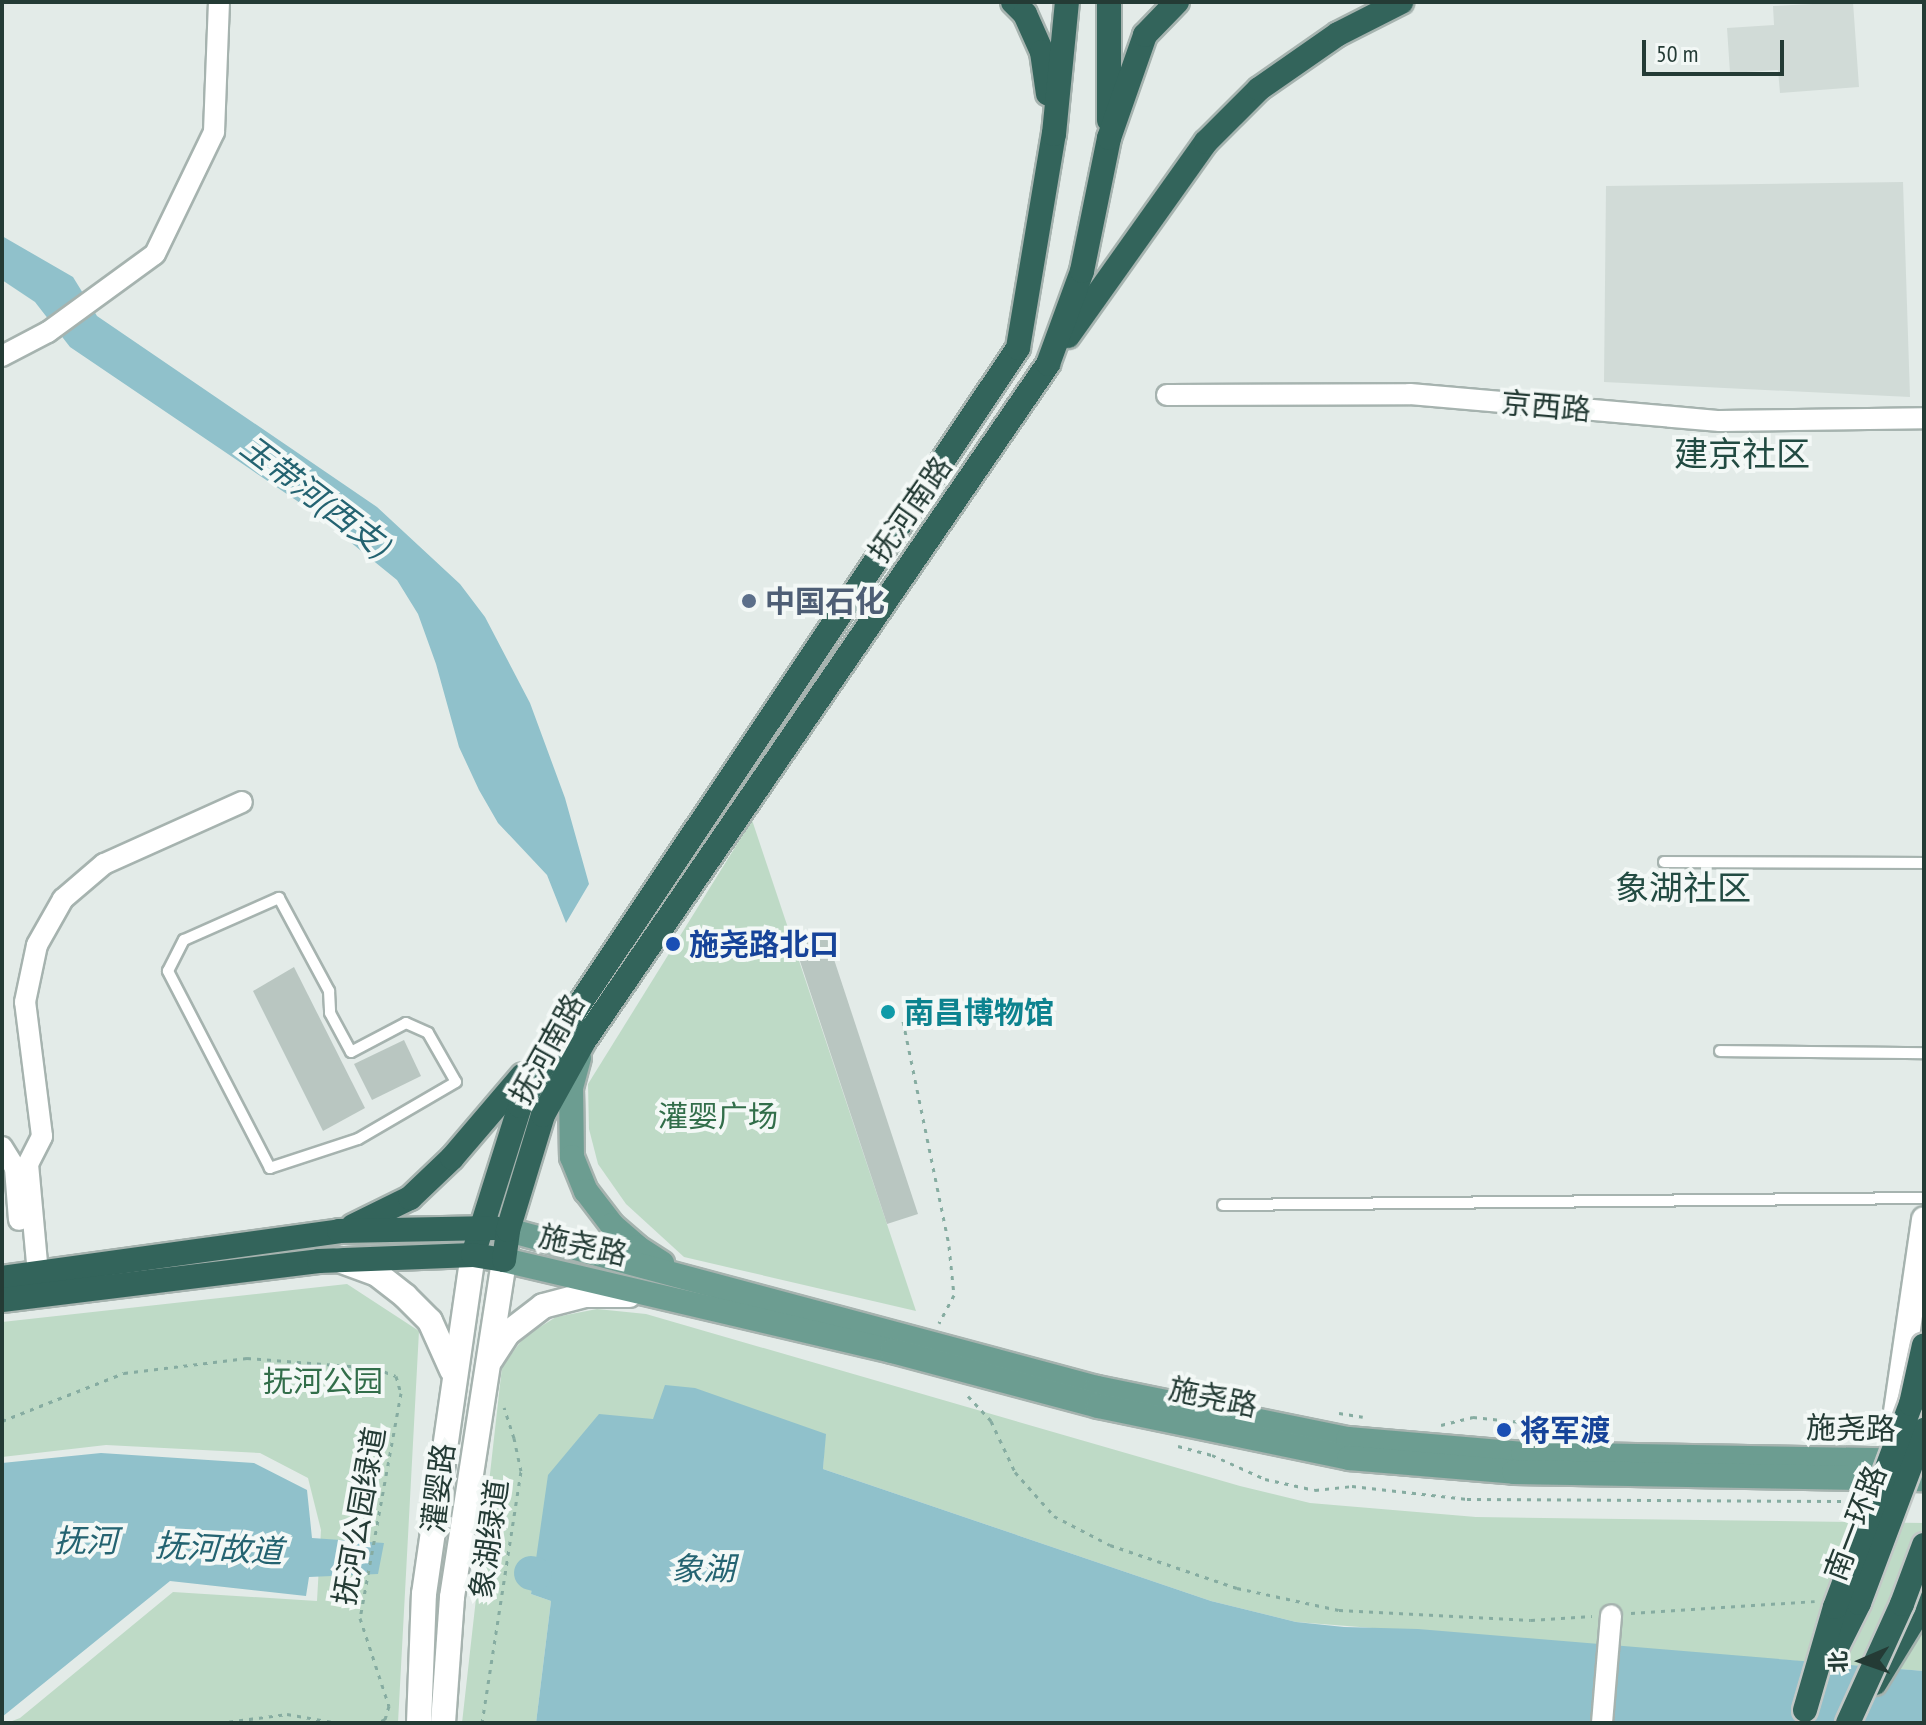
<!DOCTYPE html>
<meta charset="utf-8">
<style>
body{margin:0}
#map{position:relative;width:1926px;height:1725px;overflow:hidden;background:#e3ebe8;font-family:"PT Sans Narrow","Noto Sans SC",sans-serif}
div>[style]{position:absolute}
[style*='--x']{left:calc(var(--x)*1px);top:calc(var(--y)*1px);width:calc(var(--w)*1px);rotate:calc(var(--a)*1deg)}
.built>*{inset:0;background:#d1dbd7}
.green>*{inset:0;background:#bedac6}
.water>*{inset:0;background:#90c1cb}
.river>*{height:34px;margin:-17px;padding:0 17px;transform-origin:17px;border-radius:17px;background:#90c1cb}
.building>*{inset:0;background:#b9c6c1}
.path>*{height:3px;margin-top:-1.5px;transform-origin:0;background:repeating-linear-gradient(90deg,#86aca1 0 4px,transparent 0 10px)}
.roads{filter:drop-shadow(2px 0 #a6b3af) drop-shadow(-2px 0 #a6b3af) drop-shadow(0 2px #a6b3af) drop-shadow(0 -2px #a6b3af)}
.lane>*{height:10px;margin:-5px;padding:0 5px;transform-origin:5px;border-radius:5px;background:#fff}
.street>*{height:20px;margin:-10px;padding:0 10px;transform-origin:10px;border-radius:10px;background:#fff}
.secondary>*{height:24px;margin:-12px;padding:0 12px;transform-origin:12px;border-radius:12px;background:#fff}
.primary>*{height:24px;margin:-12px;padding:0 12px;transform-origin:12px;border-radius:12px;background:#6c9d91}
.highway>*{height:24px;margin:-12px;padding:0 12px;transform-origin:12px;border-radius:12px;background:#33645b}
.bridges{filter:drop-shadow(2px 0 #c2c8c6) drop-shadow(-2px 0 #c2c8c6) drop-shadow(0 2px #c2c8c6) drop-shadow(0 -2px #c2c8c6)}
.highway-bridge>*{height:24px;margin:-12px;padding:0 12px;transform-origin:12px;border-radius:12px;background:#33645b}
.dots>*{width:22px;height:22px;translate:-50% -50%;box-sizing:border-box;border:4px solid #f3f8f6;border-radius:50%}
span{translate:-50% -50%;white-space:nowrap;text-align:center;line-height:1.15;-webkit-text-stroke:8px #f3f8f6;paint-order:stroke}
.street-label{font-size:30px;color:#243b35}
.service-label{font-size:30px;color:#4e5e75;font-weight:700}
.left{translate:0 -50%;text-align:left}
.transit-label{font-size:30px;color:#164399;font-weight:700}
.culture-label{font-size:30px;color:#0d838f;font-weight:700}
.park-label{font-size:30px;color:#326e4a}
.water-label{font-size:32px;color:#246371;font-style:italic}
.quarter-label{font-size:34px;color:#224b42}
.frame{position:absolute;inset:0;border:4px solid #243b35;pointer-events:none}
.north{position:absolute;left:1822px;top:1621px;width:80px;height:80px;-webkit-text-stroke:6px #f3f8f6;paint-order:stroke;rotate:268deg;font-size:22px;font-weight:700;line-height:32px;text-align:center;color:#243b35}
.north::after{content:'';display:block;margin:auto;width:28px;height:36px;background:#243b35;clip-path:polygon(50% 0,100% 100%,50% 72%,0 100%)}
.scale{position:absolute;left:1642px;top:40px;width:142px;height:36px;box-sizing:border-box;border:4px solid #243b35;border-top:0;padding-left:10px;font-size:24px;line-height:28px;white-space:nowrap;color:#243b35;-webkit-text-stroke:6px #f3f8f6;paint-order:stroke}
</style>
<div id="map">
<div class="built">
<div style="clip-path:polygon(1853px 2px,1859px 87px,1780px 93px,1778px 70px,1730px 73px,1727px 28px,1774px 25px,1773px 6px)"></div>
<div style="clip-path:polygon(1903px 182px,1910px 397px,1604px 382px,1606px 186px)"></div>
</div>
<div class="green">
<div style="clip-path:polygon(752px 820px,916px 1311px,684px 1257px,626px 1204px,598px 1164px,589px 1129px,588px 1084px)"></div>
<div style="clip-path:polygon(347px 1284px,419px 1331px,398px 1723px,7px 1723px,20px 1718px,173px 1592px,317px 1601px,321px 1530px,308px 1478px,260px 1453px,106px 1445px,2px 1457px,2px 1322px)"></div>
<div style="clip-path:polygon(597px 1309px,646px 1314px,1240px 1486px,1310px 1503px,1476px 1517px,1924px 1523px,1924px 1671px,1296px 1622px,1211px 1601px,823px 1469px,825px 1434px,653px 1419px,539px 1554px,531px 1594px,551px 1601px,536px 1723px,462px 1723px,502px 1367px,524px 1337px,556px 1317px)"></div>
</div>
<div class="water">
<div style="clip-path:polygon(2px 236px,73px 277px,97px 316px,377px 507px,460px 584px,485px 617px,530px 703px,565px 798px,589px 884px,566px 923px,547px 875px,498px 823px,479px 790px,459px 747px,436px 664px,418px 614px,397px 580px,312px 511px,70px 347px,35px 302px,2px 280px)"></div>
<div style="clip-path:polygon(665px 1385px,695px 1388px,826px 1434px,823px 1469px,1211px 1601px,1296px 1622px,1344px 1627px,1418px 1629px,1924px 1671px,1924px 1723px,536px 1723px,551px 1601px,531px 1594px,548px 1475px,599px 1414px,653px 1419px)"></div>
<div style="clip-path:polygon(101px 1453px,254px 1463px,307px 1490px,312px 1538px,384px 1543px,378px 1574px,309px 1577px,306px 1596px,170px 1581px,2px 1717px,2px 1463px)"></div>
</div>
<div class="river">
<div style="--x:531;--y:1573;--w:4;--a:14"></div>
</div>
<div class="building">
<div style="clip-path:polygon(824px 929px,918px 1214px,887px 1224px,793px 940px)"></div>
<div style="clip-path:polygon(294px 967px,365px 1108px,323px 1131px,253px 991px)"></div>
<div style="clip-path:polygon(404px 1040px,421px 1076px,372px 1100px,354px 1064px)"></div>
</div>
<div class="path">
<div style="--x:903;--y:1021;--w:230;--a:78.4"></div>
<div style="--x:949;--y:1246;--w:49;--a:84.2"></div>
<div style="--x:954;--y:1295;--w:32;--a:118"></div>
<div style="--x:968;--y:1396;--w:34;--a:47"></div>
<div style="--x:991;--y:1421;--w:56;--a:64.8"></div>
<div style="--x:1015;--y:1472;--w:59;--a:48.4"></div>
<div style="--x:1054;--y:1516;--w:63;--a:27.4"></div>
<div style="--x:1110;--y:1545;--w:134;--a:18.7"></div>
<div style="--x:1237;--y:1588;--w:104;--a:12.2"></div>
<div style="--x:1339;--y:1610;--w:192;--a:3"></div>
<div style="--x:1531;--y:1620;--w:61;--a:-3.8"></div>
<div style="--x:1339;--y:1413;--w:24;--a:9"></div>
<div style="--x:2;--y:1421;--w:131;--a:-21.5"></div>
<div style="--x:124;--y:1373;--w:124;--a:-7"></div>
<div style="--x:247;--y:1358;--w:128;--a:4.5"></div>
<div style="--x:375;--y:1368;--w:22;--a:21"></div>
<div style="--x:396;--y:1376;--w:18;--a:74"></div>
<div style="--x:401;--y:1393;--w:229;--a:100.3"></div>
<div style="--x:360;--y:1618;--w:93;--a:71.8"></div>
<div style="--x:389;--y:1706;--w:14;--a:107"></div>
<div style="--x:385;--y:1719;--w:9;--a:153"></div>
<div style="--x:1441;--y:1425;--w:33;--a:-14"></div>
<div style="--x:1473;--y:1417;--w:59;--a:5.8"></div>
<div style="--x:1532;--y:1423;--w:21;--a:25"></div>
<div style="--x:1845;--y:1436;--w:28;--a:-8"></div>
<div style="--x:1178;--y:1446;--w:35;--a:15"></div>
<div style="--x:1212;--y:1455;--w:58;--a:24.4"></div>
<div style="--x:1265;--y:1479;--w:51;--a:12.4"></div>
<div style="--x:1315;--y:1490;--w:37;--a:-6"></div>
<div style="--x:1352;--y:1486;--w:116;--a:6.4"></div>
<div style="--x:1467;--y:1499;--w:375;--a:0.3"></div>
<div style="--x:1631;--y:1613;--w:184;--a:-3.7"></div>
<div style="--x:219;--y:1723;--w:69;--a:-7.5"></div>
<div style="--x:287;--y:1714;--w:52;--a:10"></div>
<div style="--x:482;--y:1723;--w:255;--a:-81.2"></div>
<div style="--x:521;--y:1471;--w:34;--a:-102"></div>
<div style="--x:514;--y:1438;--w:32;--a:-108"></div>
</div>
<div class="roads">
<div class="lane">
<div style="--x:1664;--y:862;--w:260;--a:0.2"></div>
<div style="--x:279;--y:898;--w:106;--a:61.7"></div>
<div style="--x:329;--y:991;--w:22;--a:87"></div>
<div style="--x:330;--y:1013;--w:44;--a:61.7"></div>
<div style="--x:351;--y:1052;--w:62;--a:-27.8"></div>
<div style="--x:406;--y:1023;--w:24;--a:24"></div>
<div style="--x:428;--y:1033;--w:56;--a:60.3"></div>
<div style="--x:456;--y:1082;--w:113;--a:149.8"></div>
<div style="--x:358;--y:1139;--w:93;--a:161.8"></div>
<div style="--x:270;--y:1168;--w:222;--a:-117.4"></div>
<div style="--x:168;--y:971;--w:35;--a:-63"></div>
<div style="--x:184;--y:940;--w:104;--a:-23.9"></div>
<div style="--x:1720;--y:1051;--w:204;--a:0.6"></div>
<div style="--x:1223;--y:1205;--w:701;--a:-0.57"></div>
</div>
<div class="street">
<div style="--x:2;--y:356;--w:52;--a:-27.6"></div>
<div style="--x:48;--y:332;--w:132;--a:-36.1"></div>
<div style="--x:155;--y:254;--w:136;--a:-64.2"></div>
<div style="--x:214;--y:132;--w:130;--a:-87.8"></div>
<div style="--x:1167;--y:395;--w:243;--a:-0.2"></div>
<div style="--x:1410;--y:394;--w:311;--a:5"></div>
<div style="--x:1720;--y:421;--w:204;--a:-0.8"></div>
<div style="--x:2;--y:1147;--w:25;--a:58"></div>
<div style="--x:15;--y:1168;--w:52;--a:85.6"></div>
<div style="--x:38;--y:1274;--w:110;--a:-95.2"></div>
<div style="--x:28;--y:1164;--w:31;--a:-63"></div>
<div style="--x:42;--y:1136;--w:135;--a:-97.2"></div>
<div style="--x:25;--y:1002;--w:58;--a:-78.1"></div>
<div style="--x:37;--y:945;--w:53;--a:-60.5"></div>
<div style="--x:63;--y:899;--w:54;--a:-40.5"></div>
<div style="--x:104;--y:864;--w:151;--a:-24.2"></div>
<div style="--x:1602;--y:1723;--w:108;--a:-85.2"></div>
</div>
<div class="secondary">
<div style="--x:339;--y:1260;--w:40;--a:20.2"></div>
<div style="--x:377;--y:1274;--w:36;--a:38"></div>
<div style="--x:405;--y:1296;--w:35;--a:45"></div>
<div style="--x:430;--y:1321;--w:54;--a:65.8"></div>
<div style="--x:491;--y:1359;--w:31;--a:-57"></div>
<div style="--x:508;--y:1333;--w:44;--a:-37.6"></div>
<div style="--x:543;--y:1306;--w:43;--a:-14.7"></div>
<div style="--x:585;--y:1295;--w:44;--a:0"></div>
<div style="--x:1892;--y:1439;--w:222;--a:-81.7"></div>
<div style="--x:419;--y:1723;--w:129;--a:-87.8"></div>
<div style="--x:424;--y:1594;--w:343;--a:-81.8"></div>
<div style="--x:443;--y:1723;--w:126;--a:-85.9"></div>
<div style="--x:452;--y:1597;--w:341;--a:-81.2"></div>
</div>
<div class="primary">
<div style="--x:579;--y:1058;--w:30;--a:105"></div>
<div style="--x:571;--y:1087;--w:70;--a:89.2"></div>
<div style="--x:572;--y:1157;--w:37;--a:68"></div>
<div style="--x:586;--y:1191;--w:43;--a:52.6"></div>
<div style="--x:612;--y:1225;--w:33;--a:41"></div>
<div style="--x:637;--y:1247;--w:30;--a:33"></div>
<div style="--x:508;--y:1230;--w:610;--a:15.02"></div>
<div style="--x:1097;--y:1388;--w:256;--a:11.5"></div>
<div style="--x:1348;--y:1439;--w:176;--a:4.9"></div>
<div style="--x:1523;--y:1454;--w:387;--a:1"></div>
<div style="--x:504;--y:1260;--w:399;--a:13.2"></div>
<div style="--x:892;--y:1351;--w:213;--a:14.9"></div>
<div style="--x:1098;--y:1406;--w:256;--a:11.7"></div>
<div style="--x:1349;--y:1458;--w:166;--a:4.8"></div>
<div style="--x:1514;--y:1472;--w:410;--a:1"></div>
</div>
<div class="highway">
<div style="--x:1013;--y:2;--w:17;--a:45"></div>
<div style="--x:1025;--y:14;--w:42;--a:65.9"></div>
<div style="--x:1042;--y:52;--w:42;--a:81.9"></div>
<div style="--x:1109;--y:120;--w:118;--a:-90"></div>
<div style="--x:1068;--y:336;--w:238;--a:-54.6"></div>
<div style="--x:1206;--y:142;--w:75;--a:-45"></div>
<div style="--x:1259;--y:89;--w:96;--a:-34.8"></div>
<div style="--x:1338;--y:34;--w:71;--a:-26.9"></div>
<div style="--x:353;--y:1226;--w:64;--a:-26.2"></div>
<div style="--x:410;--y:1198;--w:58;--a:-43.6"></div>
<div style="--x:452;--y:1158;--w:109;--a:-49.5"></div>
<div style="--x:473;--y:1255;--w:156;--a:-72.5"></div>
<div style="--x:520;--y:1106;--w:110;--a:-59.9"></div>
<div style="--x:575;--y:1011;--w:797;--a:-56.25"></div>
<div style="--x:1018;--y:348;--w:217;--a:-80.5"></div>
<div style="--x:1054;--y:134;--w:133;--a:-84.4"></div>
<div style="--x:2;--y:1278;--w:340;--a:-7.9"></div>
<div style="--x:339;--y:1231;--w:155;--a:-1.1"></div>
<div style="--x:2;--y:1300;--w:319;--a:-7"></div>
<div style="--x:319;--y:1261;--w:154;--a:-2.2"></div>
<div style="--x:473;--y:1255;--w:31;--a:9"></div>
<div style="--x:504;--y:1260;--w:30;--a:-82"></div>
<div style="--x:508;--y:1230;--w:120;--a:-73.1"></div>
<div style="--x:543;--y:1115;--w:85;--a:-61"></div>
<div style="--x:584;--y:1041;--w:821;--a:-55.57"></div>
<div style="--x:1048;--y:364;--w:99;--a:-69.9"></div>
<div style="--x:1082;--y:271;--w:136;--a:-78.5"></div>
<div style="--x:1109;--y:138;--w:109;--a:-70.7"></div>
<div style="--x:1145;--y:35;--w:46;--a:-45.9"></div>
<div style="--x:1875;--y:1683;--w:94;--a:-58.5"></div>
</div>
</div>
<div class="bridges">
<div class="highway-bridge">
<div style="--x:1832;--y:1657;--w:60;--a:-63.4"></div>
<div style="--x:1859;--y:1603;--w:185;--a:-69.4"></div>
<div style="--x:1805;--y:1710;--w:107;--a:-73.8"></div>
<div style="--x:1835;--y:1607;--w:217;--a:-69.5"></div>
<div style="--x:1911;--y:1404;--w:60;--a:-77.6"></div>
<div style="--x:1848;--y:1723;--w:131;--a:-65.6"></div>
<div style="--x:1902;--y:1604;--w:63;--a:-69.6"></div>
</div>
</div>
<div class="dots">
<div style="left:749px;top:601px;background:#5c6f8a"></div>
<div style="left:673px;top:944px;background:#1a4fb4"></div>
<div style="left:888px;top:1012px;background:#0f9aa8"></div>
<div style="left:1504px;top:1430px;background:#1a4fb4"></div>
</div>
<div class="street-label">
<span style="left:1546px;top:406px;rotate:5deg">京西路</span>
<span style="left:910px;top:509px;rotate:-55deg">抚河南路</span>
<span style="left:547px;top:1049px;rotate:-61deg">抚河南路</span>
<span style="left:583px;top:1245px;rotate:13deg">施尧路</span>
<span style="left:1213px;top:1397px;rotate:12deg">施尧路</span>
<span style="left:1851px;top:1428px;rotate:1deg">施尧路</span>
<span style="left:438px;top:1488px;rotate:-83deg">灌婴路</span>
<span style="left:359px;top:1516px;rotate:-80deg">抚河公园绿道</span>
<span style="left:1855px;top:1523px;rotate:-69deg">南一环路</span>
<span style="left:489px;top:1539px;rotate:-82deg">象湖绿道</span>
</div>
<div class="service-label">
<span class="left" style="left:765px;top:601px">中国石化</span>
</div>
<div class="transit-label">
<span class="left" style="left:689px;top:944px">施尧路北口</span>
<span class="left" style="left:1520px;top:1430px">将军渡</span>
</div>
<div class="culture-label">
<span class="left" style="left:904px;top:1012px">南昌博物馆</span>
</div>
<div class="park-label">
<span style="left:718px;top:1116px">灌婴广场</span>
<span style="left:323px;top:1381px">抚河公园</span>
</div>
<div class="water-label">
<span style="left:315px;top:495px;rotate:37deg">玉带河(西支)</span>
<span style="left:86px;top:1540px">抚河</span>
<span style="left:219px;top:1548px;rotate:3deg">抚河故道</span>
<span style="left:703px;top:1568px">象湖</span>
</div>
<div class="quarter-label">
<span style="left:1742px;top:454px">建京社区</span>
<span style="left:1683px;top:888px">象湖社区</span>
</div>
<div class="frame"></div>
<div class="north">北</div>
<div class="scale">50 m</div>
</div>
